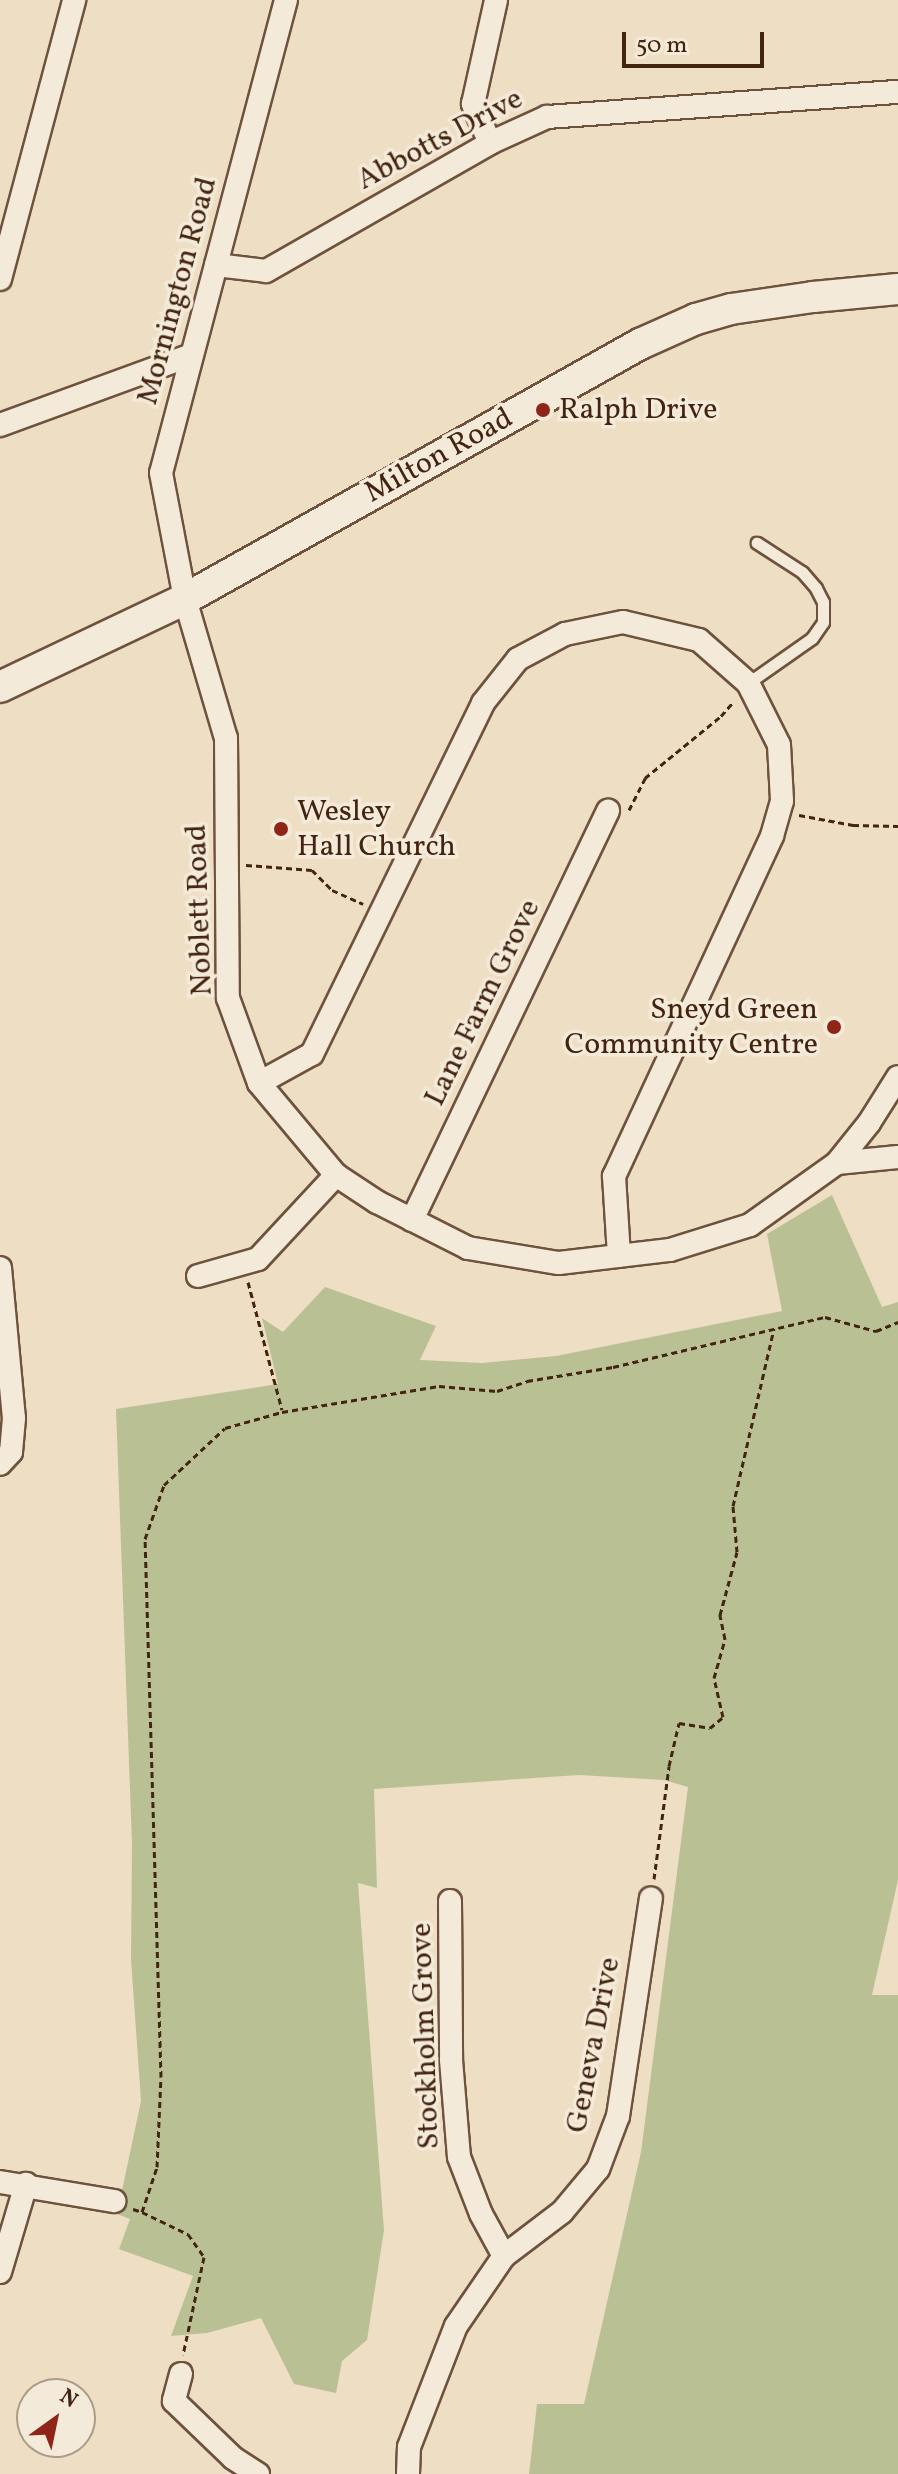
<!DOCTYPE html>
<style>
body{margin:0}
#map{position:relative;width:898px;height:2474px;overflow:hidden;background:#eedec4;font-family:Vollkorn,serif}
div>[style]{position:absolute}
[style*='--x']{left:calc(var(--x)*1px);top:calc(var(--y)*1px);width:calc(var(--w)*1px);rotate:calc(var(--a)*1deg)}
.green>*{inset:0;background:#b9c194}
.path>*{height:3px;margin-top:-1.5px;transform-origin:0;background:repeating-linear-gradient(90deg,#432410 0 6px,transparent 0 10px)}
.roads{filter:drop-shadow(2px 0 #6e523d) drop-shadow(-2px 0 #6e523d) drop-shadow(0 2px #6e523d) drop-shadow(0 -2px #6e523d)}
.lane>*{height:11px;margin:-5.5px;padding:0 5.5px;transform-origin:5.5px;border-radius:5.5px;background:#f4ead9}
.street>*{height:22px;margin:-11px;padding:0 11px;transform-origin:11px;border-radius:11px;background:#f4ead9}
.secondary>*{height:30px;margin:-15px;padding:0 15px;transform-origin:15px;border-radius:15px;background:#f4ead9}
.dots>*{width:22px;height:22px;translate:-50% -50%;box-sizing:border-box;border:4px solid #f4ead9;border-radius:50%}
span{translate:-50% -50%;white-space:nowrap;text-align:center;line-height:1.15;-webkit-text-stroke:7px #f4ead9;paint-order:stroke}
.street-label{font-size:30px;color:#432410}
.poi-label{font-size:30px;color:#432410}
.left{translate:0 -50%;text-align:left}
.right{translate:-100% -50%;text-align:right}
.north{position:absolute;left:16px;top:2378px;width:80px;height:80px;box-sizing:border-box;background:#f4ead9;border:2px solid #ad9b89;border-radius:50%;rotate:33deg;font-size:22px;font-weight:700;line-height:32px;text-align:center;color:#432410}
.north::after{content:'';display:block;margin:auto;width:28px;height:36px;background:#8f2418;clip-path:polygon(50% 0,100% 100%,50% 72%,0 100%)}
.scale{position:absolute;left:622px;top:32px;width:142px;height:36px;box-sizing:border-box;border:4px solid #432410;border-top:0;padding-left:10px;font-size:24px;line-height:28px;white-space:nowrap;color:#432410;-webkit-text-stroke:6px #f4ead9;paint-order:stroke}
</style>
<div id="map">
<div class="green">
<div style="clip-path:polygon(832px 1195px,882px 1307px,898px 1302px,898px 1880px,872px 1995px,898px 1995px,898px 2474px,529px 2474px,537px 2404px,584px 2404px,641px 2152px,688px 1787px,664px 1780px,579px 1775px,374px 1789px,377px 1888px,358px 1883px,384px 2230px,367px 2340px,342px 2361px,336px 2393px,294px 2384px,261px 2318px,207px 2333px,171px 2336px,193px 2276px,119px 2249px,130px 2219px,117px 2214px,141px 2101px,131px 1959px,132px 1844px,116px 1409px,278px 1384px,262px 1318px,283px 1332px,325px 1287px,436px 1326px,420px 1360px,482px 1363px,556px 1356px,782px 1311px,767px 1234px)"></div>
</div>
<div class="path">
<div style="--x:629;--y:810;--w:36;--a:-63"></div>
<div style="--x:645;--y:778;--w:98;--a:-39.2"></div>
<div style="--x:721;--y:716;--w:18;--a:-49"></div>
<div style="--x:799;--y:815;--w:55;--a:10.5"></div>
<div style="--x:853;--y:825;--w:45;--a:1.3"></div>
<div style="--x:246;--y:865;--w:66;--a:4.3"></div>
<div style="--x:312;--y:870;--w:28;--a:45"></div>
<div style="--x:332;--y:890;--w:34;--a:24"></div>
<div style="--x:248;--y:1282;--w:132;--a:75.1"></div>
<div style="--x:654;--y:1879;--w:114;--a:-82.4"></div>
<div style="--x:669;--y:1766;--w:44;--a:-76.9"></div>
<div style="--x:679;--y:1723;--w:31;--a:9"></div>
<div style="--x:710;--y:1728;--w:17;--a:-40"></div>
<div style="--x:723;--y:1717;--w:40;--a:-103"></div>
<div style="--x:714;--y:1678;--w:41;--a:-74.2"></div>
<div style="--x:725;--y:1639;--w:25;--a:-102"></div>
<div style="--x:720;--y:1615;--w:65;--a:-74.9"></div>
<div style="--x:737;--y:1552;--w:46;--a:-95"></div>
<div style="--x:733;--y:1506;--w:182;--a:-77"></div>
<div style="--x:133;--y:2209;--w:9;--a:18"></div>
<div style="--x:142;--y:2212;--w:47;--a:-71.6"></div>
<div style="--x:157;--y:2167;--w:90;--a:-87.5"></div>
<div style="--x:161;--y:2077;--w:538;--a:-91.7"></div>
<div style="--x:145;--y:1539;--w:57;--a:-70.6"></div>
<div style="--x:164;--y:1485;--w:83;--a:-43.1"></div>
<div style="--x:225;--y:1428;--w:59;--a:-15.7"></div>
<div style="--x:282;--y:1412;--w:159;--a:-9.4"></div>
<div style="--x:439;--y:1386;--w:58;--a:4.9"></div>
<div style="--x:497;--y:1391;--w:32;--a:-18"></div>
<div style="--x:527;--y:1381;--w:87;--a:-9.2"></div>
<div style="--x:613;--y:1367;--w:218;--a:-13.3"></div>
<div style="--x:825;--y:1317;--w:53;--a:15.4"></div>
<div style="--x:876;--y:1331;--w:24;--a:-22"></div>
<div style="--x:142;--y:2212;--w:51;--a:25.6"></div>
<div style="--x:188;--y:2234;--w:28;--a:55"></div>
<div style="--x:204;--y:2257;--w:100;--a:102.1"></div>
</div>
<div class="roads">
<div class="lane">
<div style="--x:748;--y:683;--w:78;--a:-35.1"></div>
<div style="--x:812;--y:638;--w:19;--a:-55"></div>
<div style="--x:823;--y:622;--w:20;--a:-90"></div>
<div style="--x:823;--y:602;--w:16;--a:-117"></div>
<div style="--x:816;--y:588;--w:21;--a:-131"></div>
<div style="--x:802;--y:572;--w:54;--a:-147.2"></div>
</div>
<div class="street">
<div style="--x:286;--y:0;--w:489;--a:104.8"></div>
<div style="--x:161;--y:473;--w:128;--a:79.2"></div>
<div style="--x:185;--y:599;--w:145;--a:73.6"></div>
<div style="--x:226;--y:738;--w:260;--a:89.6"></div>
<div style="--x:228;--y:998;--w:90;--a:70"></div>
<div style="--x:259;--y:1083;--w:120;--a:50.1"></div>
<div style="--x:336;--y:1175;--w:49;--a:33.4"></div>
<div style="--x:377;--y:1202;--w:102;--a:26.8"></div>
<div style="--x:468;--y:1248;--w:92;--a:9.4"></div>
<div style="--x:559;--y:1263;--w:112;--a:-6.7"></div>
<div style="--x:670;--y:1250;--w:84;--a:-17.4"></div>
<div style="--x:750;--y:1225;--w:107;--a:-35.5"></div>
<div style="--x:837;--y:1163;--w:51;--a:-51.3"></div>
<div style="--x:869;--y:1123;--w:54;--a:-57.8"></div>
<div style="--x:490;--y:143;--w:43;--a:-113.6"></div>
<div style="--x:473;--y:104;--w:107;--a:-77.5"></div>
<div style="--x:216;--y:265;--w:50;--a:6.8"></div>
<div style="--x:266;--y:271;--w:258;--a:-29.7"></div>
<div style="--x:490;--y:143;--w:63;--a:-24.5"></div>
<div style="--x:547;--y:117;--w:352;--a:-4.1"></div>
<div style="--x:0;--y:279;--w:289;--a:-75.1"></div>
<div style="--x:0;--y:425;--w:203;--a:-20.1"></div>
<div style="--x:259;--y:1083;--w:60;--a:-28.7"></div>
<div style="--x:312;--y:1054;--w:390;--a:-64"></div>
<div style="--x:483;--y:703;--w:56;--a:-51.5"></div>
<div style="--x:518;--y:659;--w:53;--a:-28"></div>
<div style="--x:565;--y:634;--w:59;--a:-11.7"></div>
<div style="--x:623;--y:622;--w:78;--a:13.3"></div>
<div style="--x:699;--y:640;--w:65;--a:41.3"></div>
<div style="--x:748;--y:683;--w:69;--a:63.4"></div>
<div style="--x:779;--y:745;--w:56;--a:86.9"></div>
<div style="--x:782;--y:801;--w:36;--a:106"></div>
<div style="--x:772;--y:836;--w:375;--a:114.9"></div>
<div style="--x:614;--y:1176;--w:80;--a:86.4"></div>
<div style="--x:837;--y:1163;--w:61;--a:-5.6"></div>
<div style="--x:412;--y:1220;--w:454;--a:-64.4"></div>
<div style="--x:0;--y:1268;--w:151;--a:84.7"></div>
<div style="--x:14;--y:1418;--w:34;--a:95"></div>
<div style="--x:11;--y:1452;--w:16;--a:133"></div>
<div style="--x:198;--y:1276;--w:62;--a:-15.8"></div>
<div style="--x:258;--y:1259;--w:115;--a:-47.1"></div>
<div style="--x:450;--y:1901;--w:159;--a:89.6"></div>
<div style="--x:451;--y:2060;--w:97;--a:85.3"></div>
<div style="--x:459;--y:2157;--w:61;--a:68.9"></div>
<div style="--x:481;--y:2214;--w:48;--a:61.3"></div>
<div style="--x:0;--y:2182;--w:116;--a:9.5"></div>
<div style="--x:0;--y:2272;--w:92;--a:-73.5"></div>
<div style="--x:181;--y:2374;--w:28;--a:105"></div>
<div style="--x:174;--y:2401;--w:82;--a:44"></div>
<div style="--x:233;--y:2458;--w:30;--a:33"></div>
<div style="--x:408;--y:2474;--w:27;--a:-88"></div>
<div style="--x:409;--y:2447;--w:130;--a:-68.8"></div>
<div style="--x:456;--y:2326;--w:85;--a:-55.6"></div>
<div style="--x:504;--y:2256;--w:73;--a:-37.2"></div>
<div style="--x:562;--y:2212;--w:56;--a:-50.1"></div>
<div style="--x:598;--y:2169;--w:57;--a:-69.3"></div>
<div style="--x:618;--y:2116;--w:220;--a:-81.4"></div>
</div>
<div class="secondary">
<div style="--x:0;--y:687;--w:205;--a:-25.4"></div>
<div style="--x:185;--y:599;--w:522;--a:-29.27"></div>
<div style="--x:640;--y:344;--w:61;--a:-24.1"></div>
<div style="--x:696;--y:319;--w:36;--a:-16"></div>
<div style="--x:731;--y:309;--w:83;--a:-8.3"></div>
<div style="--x:813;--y:297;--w:85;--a:-5.4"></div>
</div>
</div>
<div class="dots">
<div style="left:543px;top:410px;background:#8f2418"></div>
<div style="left:281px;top:829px;background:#8f2418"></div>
<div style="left:834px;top:1027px;background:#8f2418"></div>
</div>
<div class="street-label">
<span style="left:440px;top:140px;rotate:-28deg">Abbotts Drive</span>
<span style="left:178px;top:291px;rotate:-75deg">Mornington Road</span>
<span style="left:439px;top:456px;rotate:-29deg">Milton Road</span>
<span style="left:200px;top:910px;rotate:-92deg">Noblett Road</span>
<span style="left:483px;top:1003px;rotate:-64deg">Lane Farm Grove</span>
<span style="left:426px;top:2036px;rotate:-92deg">Stockholm Grove</span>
<span style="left:594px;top:2045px;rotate:-79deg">Geneva Drive</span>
</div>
<div class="poi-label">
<span class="left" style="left:559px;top:410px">Ralph Drive</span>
<span class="left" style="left:297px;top:829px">Wesley<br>Hall Church</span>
<span class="right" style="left:818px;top:1027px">Sneyd Green<br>Community Centre</span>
</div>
<div class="north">N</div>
<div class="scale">50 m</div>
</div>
